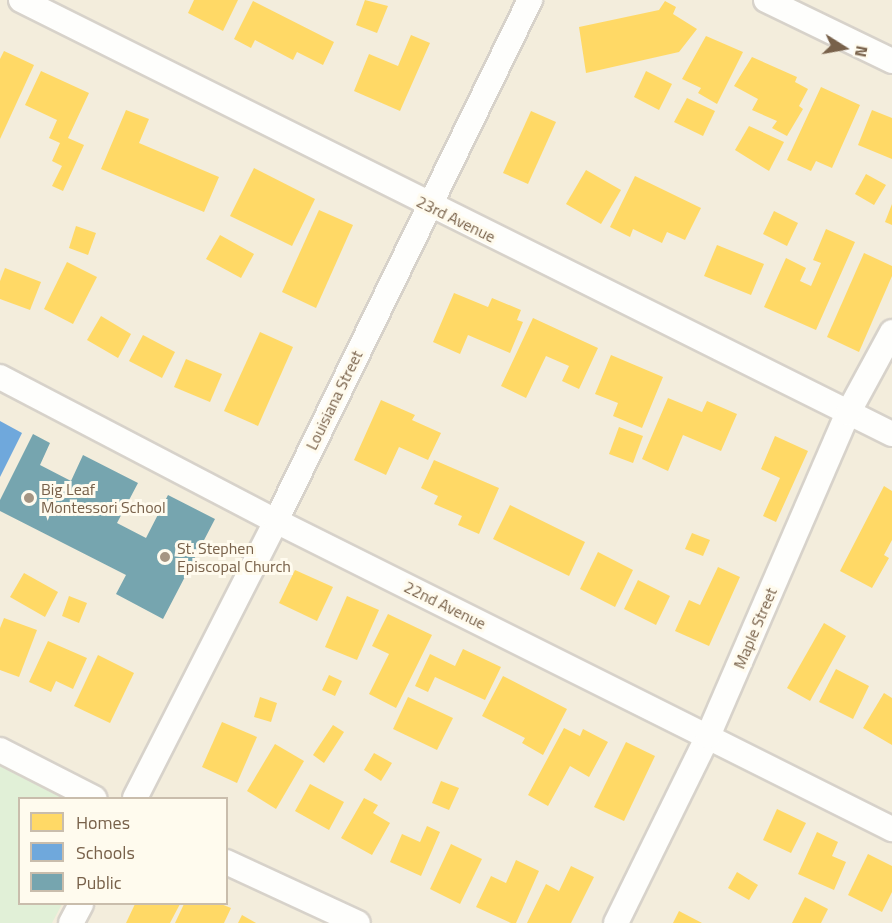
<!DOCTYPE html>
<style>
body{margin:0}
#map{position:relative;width:892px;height:923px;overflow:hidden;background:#f8f5ec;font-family:"Titillium Web",sans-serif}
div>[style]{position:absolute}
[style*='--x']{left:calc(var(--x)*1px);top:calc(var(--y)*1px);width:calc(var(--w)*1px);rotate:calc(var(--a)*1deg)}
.residential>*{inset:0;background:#f3eddc}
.green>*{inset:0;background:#e1f0d7}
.homes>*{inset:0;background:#ffd966}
.schools>*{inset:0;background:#6fa8dc}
.public>*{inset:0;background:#76a5af}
.roads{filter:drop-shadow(2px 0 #d7d2ca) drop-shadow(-2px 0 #d7d2ca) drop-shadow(0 2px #d7d2ca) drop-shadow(0 -2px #d7d2ca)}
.minor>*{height:24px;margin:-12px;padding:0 12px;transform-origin:12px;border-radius:12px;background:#fefefc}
.dots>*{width:16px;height:16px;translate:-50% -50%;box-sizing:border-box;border:3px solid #fffbee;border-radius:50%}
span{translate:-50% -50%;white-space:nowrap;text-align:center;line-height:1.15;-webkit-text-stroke:6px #fffbee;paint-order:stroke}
.street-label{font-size:16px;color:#78614a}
.poi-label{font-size:16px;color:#78614a}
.left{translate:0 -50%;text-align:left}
.legend{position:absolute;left:18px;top:797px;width:210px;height:108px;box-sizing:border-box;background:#fffbee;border:2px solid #c9bdac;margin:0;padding:8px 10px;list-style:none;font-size:18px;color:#78614a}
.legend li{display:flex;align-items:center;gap:12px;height:30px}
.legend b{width:30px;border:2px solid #c9bdac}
.north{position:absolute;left:814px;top:18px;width:60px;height:60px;-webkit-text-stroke:4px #fffbee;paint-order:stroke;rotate:101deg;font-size:16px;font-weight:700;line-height:24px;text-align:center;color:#78614a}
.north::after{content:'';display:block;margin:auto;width:21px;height:27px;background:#78614a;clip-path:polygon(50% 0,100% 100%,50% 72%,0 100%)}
</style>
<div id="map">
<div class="residential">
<div style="clip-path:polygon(evenodd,0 0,892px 0,892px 923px,0 923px,0 0,20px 798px,226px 798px,226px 904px,20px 904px,20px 798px)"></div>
</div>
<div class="green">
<div style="clip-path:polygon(0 766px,64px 798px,20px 798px,20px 904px,62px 904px,52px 923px,0 923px)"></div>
</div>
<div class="homes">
<div style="clip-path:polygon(194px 0,238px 0,223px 31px,188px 13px)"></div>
<div style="clip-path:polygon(365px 0,388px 6px,377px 33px,356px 25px)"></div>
<div style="clip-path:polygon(253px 1px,334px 42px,323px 65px,297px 52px,293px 60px,255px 40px,251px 48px,234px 39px)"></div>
<div style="clip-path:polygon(665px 1px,676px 7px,673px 14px,697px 29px,679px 52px,586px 73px,579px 27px,659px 10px)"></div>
<div style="clip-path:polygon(411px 35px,430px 43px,400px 111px,354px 91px,369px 54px,398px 66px)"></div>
<div style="clip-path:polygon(706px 36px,743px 52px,717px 104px,698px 93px,701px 88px,682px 79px)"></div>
<div style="clip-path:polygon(4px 51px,34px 65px,0 139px,0 59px)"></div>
<div style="clip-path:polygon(752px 57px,797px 77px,795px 82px,808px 89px,799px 106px,803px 109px,787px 136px,772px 128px,777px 121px,752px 110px,758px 99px,734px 86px)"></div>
<div style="clip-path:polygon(41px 71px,89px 93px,68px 138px,84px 145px,63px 191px,52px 186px,62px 166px,52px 161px,60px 143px,49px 138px,57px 120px,25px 105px)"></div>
<div style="clip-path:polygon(646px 71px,672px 84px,659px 110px,634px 97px)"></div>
<div style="clip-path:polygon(821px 87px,860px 105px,832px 168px,816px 161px,811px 171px,787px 160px)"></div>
<div style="clip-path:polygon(687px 98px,715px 111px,703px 136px,674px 122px)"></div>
<div style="clip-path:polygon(126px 110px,149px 119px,139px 143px,219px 177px,204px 212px,101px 169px)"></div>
<div style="clip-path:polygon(872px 110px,892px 118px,892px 159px,858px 145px)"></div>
<div style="clip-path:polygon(531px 111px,556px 122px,528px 184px,503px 173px)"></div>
<div style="clip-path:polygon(749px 126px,784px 142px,769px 171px,735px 150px)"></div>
<div style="clip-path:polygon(254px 168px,315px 199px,292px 246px,230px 216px)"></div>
<div style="clip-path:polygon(586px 170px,621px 190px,601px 224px,566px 204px)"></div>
<div style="clip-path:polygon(866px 174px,886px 185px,874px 205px,855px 194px)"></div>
<div style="clip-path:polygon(635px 176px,701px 208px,685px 240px,667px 232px,662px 243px,633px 229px,630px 237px,610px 227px)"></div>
<div style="clip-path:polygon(892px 204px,892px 225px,885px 222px)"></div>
<div style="clip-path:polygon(319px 210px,353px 225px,316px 308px,282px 292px)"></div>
<div style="clip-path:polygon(774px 211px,798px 223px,787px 246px,763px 234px)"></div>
<div style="clip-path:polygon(76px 226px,96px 233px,88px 255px,69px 248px)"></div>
<div style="clip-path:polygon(826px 229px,855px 242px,816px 330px,764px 307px,786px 258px,806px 268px,800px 281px,811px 286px,821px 263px,813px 260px)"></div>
<div style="clip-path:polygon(220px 235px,254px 254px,241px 278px,206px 259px)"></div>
<div style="clip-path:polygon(717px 245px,764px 264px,751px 295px,704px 276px)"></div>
<div style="clip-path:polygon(864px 253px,892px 266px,892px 276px,859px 352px,827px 337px)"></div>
<div style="clip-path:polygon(67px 262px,97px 277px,73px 324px,44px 309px)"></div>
<div style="clip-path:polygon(5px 268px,41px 282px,30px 310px,0 299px,0 281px)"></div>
<div style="clip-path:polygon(454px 293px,488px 307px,492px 298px,521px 310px,517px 320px,523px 322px,510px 353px,468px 335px,460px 354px,433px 342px)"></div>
<div style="clip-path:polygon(101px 316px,131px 334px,118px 358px,87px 340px)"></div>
<div style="clip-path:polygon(533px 318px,598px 348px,579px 389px,562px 381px,569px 366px,546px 356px,526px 398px,501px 386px)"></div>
<div style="clip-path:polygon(260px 332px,293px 347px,258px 426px,224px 411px)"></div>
<div style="clip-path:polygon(143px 335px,175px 352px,162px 378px,129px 361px)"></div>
<div style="clip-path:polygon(611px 355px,663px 377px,642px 428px,613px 416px,618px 403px,595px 394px)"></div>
<div style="clip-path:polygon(186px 359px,222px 374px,210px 402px,174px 387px)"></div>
<div style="clip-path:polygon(668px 398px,702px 412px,707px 401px,737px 414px,721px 451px,683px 435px,668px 471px,642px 459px)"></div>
<div style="clip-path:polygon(381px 400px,415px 415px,412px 420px,441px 433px,428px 460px,399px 447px,386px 475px,354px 460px)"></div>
<div style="clip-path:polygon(619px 427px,643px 436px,633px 463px,609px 454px)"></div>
<div style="clip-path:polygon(775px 436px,808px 451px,776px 522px,763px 516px,780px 478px,761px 469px)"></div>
<div style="clip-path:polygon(434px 460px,499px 488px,479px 534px,458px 525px,462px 516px,434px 504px,438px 496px,421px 488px)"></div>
<div style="clip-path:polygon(884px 486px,892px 491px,892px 540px,884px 555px,889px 558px,872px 588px,840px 571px)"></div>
<div style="clip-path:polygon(510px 505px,585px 542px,569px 576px,493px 539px)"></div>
<div style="clip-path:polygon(692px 533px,710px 540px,703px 556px,685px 549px)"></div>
<div style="clip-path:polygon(598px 552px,633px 570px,615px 607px,580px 589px)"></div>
<div style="clip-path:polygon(718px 567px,740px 577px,709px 646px,675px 631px,689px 600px,700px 605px)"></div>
<div style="clip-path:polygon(295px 570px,333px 587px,317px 621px,279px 603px)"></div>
<div style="clip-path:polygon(24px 573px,58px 592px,45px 617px,10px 597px)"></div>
<div style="clip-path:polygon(638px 580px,670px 596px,656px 625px,624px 609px)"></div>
<div style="clip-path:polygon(69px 596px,87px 603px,79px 623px,62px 616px)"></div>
<div style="clip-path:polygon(347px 596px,379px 610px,357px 660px,325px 647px)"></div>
<div style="clip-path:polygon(388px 614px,432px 635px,396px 708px,369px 694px,389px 654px,372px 646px)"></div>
<div style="clip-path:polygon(4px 618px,37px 630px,19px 677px,0 670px,0 628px)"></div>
<div style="clip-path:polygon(824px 623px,846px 636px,810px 701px,787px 688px)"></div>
<div style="clip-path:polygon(48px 641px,87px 658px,73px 689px,56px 681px,51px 692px,29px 682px)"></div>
<div style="clip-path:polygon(463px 649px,501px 667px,485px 700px,435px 677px,428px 692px,415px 686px,430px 654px,455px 666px)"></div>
<div style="clip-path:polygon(98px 655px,134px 673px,110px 723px,74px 706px)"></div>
<div style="clip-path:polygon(836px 669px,869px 686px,853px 719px,819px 702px)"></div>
<div style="clip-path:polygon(329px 675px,342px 681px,335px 696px,322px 690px)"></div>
<div style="clip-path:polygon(503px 676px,567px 709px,543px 755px,522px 743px,525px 738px,482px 716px)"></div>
<div style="clip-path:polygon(884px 693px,892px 698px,892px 745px,863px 728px)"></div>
<div style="clip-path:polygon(260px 697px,277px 703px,271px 722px,254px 717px)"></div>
<div style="clip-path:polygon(408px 697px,453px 718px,437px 750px,393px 729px)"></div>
<div style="clip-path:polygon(222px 722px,257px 737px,237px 783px,202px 767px)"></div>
<div style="clip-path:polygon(333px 725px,344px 732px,324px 763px,313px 755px)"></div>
<div style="clip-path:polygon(564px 728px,580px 736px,583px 729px,608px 742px,589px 777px,570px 766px,548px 806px,528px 795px)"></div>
<div style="clip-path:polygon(626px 742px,655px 756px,624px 821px,594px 807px)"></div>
<div style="clip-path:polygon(275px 744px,304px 761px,276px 809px,247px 791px)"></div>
<div style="clip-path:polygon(374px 753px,392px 763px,381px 781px,364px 770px)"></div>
<div style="clip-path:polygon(441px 781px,459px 788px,449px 810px,432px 803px)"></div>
<div style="clip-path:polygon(310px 784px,344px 802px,329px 830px,295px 811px)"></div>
<div style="clip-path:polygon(364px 798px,378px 805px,373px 813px,390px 823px,372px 855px,341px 838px)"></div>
<div style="clip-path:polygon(777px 809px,806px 823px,791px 853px,763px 840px)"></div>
<div style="clip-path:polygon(427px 826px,440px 832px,421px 876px,390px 862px,402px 834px,420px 842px)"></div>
<div style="clip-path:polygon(817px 832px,838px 842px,832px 856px,846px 862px,834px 890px,798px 874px)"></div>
<div style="clip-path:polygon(451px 844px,482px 859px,460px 904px,430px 889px)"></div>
<div style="clip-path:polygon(868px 854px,892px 866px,892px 892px,882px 912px,848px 895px)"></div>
<div style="clip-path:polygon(516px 860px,539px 871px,516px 923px,511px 923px,476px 907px,491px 876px,506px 883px)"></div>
<div style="clip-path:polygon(571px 866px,594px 877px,571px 923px,527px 923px,546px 884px,559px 891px)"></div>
<div style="clip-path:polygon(737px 872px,758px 885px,749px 900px,728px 888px)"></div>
<div style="clip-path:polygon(805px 897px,828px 909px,821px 923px,792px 923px)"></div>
<div style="clip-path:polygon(135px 904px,180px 904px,170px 923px,126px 923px)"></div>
<div style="clip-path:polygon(184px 904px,221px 904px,231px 908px,224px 923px,175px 923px)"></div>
<div style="clip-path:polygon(679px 911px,702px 923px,673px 923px)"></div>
<div style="clip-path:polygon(242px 915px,256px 923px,238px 923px)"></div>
</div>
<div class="schools">
<div style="clip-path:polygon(0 421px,22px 433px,0 477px)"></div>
</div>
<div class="public">
<div style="clip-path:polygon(33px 434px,50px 443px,40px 465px,71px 481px,83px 455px,138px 483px,117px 523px,146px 538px,168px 495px,215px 519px,163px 619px,116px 594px,126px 575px,0 511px,0 500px)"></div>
</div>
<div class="roads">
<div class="minor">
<div style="--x:21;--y:0;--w:973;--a:26.49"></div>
<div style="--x:766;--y:0;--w:140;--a:25.8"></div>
<div style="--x:0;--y:377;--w:311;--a:27.6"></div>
<div style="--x:276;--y:521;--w:689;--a:26.57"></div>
<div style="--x:0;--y:750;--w:106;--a:27.1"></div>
<div style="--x:135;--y:798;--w:311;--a:-63"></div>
<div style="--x:276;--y:521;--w:580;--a:-64.01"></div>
<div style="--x:226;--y:862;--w:145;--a:24.8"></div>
<div style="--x:71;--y:923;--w:21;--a:-62"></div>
<div style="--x:616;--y:923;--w:208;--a:-63.8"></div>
<div style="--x:708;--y:736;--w:352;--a:-66.6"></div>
<div style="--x:848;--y:413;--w:92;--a:-61.5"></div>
</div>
</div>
<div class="dots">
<div style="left:29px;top:498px;background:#a59583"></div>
<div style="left:165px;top:557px;background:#a59583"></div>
</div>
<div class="street-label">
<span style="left:456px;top:219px;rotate:26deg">23rd Avenue</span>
<span style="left:334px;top:400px;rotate:-64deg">Louisiana Street</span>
<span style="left:445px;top:605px;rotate:26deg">22nd Avenue</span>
<span style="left:755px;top:628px;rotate:-67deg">Maple Street</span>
</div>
<div class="poi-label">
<span class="left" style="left:41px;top:498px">Big Leaf<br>Montessori School</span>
<span class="left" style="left:177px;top:557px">St. Stephen<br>Episcopal Church</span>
</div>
<ul class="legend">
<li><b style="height:16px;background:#ffd966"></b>Homes</li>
<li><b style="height:16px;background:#6fa8dc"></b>Schools</li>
<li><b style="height:16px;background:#76a5af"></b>Public</li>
</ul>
<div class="north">N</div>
</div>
